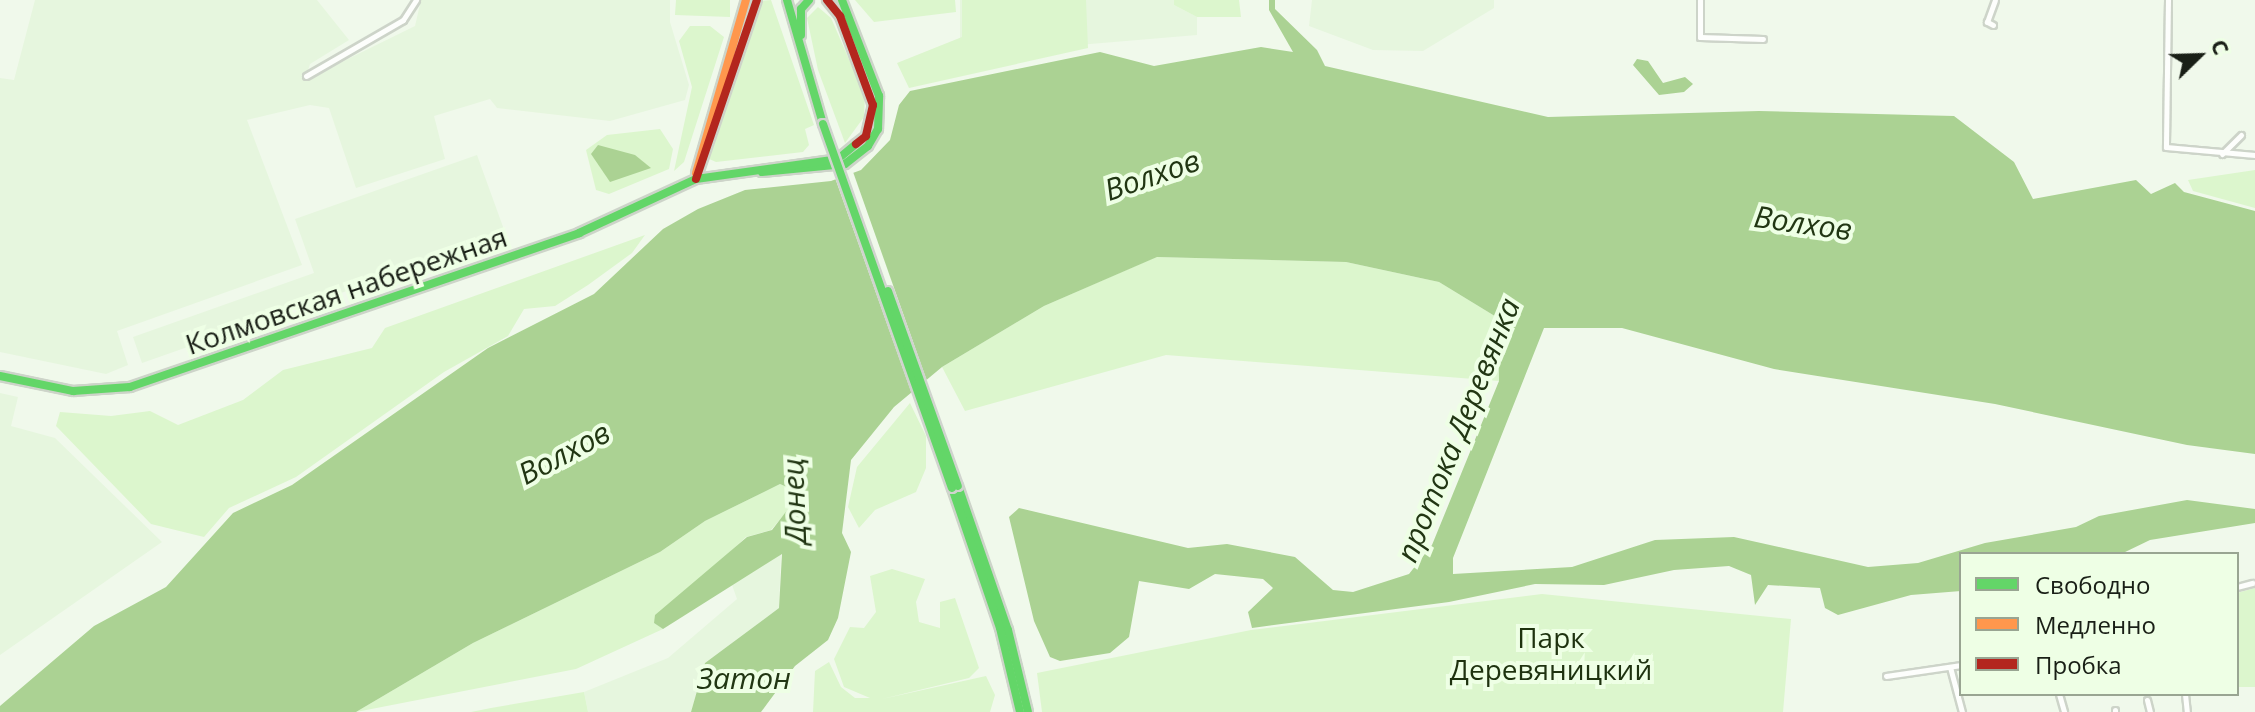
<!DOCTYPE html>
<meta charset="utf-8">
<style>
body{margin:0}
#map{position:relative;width:2255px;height:712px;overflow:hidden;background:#f0f9eb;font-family:"Open Sans",sans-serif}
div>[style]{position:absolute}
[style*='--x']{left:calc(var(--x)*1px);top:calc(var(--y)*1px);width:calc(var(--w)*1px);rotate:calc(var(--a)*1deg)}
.built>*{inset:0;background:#e6f6de}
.green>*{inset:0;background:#dcf6cd}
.water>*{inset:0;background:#abd293}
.pier>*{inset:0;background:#f0f9eb}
.roads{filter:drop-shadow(2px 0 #cdd4c9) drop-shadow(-2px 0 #cdd4c9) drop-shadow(0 2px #cdd4c9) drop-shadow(0 -2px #cdd4c9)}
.street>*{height:5px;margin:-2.5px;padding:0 2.5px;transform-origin:2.5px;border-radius:2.5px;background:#fdfefc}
.fast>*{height:8px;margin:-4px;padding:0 4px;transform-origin:4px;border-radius:4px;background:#63d668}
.slow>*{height:8px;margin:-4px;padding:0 4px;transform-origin:4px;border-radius:4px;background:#ff974d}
.jam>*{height:8px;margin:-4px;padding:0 4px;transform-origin:4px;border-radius:4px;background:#b3261e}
.bridges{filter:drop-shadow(2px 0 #d0d4ce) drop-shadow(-2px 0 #d0d4ce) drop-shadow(0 2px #d0d4ce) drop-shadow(0 -2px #d0d4ce)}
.fast-bridge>*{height:8px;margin:-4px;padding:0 4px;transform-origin:4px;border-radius:4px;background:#63d668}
span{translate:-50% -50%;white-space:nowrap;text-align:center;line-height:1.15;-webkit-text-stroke:8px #eeffe5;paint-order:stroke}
.street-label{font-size:28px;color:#191f16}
.park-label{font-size:28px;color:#1e320f}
.water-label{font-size:30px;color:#213613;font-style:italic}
.legend{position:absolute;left:1959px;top:552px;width:280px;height:144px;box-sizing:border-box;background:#eeffe5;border:2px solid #99a592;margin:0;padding:10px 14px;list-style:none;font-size:24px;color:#191f16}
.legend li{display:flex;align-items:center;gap:16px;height:40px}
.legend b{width:40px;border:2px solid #99a592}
.north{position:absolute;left:2159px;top:16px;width:80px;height:80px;-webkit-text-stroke:6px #eeffe5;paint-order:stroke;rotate:67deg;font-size:22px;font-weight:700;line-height:32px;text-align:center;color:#191f16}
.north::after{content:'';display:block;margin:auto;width:28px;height:36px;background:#191f16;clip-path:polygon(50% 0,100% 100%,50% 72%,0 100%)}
</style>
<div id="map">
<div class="built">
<div style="clip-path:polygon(35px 0,317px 0,349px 40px,310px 64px,305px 80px,415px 26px,421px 0,670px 0,670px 22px,689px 85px,685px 100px,610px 121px,497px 108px,490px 99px,434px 116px,445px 159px,356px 188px,329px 108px,310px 105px,247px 120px,302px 265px,117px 331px,128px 365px,106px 374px,0 352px,0 78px,14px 80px)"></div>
<div style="clip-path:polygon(960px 0,1174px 0,1174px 5px,1197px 17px,1197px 35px,960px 55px)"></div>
<div style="clip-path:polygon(1312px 0,1494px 0,1494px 8px,1423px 51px,1373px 50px,1309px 26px)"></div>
<div style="clip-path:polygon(477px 155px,506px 235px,142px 363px,133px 337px,314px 273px,295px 219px)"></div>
<div style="clip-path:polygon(0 393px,18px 397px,11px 426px,55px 438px,162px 542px,0 655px)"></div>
<div style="clip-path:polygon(781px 553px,779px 608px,705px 663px,691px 712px,588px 712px,584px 692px,668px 658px,737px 599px,732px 585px)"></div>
</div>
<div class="green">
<div style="clip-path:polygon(676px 0,730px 0,730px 17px,675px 15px)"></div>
<div style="clip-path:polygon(771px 0,814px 125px,805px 129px,809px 145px,803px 152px,716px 162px,707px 158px,747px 26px,760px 1px)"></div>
<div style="clip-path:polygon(855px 0,955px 0,956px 12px,874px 22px)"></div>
<div style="clip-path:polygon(962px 0,1086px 0,1088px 48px,909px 88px,897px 63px,962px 37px)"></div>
<div style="clip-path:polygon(1174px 0,1239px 0,1241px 17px,1197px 17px,1174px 5px)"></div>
<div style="clip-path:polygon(818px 7px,831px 18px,865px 96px,864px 117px,845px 143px,818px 70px,807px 18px)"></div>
<div style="clip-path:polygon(690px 26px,710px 26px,724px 37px,684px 162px,674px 171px,692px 87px,679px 41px)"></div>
<div style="clip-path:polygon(660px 129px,673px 149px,669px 169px,609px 194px,596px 190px,586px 150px,607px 135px)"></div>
<div style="clip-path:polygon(2255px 170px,2255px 208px,2193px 191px,2188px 180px)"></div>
<div style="clip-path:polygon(645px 235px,632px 253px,588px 285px,555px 306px,524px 309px,508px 336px,444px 372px,296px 477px,229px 508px,204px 537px,151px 524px,56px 426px,60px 412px,111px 416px,150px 411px,178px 425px,243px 400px,283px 370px,372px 348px,385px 328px)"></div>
<div style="clip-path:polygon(1156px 257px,1346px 262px,1439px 282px,1498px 318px,1499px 381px,1166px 355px,965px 411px,942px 367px,1044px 306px)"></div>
<div style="clip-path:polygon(910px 403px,926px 436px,926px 468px,916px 492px,875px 510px,859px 528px,848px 507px,857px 467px)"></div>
<div style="clip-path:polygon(780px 484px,789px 488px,788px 510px,771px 530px,746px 537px,654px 623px,663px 629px,576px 669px,356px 712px,473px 643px,660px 552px,705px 521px)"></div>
<div style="clip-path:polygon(892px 569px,925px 579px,916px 602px,919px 622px,940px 628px,940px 602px,955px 598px,979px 668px,969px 678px,882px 699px,986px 676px,995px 695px,990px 712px,813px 712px,815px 671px,829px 662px,841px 687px,855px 698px,870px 698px,844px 687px,834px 659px,850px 627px,864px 628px,876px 612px,870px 576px)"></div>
<div style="clip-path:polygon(2255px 588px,2255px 687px,2237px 687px,2237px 593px)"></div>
<div style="clip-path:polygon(1542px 594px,1791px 619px,1783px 712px,1042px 712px,1037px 673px,1251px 630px)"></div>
<div style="clip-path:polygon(584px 692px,588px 712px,471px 712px,491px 708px)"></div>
</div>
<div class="water">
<div style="clip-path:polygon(1269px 0,1275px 0,1275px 9px,1317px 50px,1325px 66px,1548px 117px,1759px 111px,1954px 116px,2014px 162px,2033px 199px,2136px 180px,2151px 194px,2175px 183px,2184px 192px,2255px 211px,2255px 454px,2187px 445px,1995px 404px,1774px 369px,1622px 328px,1544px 328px,1453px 558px,1453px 574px,1572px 567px,1655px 540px,1734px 537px,1868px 567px,1918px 563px,1985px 543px,2076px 527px,2099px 516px,2187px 500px,2255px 509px,2255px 523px,2150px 540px,2121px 554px,1961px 554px,1961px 591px,1911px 595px,1838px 615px,1825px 608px,1820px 588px,1768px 585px,1755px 605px,1751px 575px,1729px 566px,1674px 570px,1604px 585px,1535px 584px,1449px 602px,1252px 628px,1248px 612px,1273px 588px,1263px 579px,1215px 574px,1189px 589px,1139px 581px,1129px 637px,1110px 653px,1060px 661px,1050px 657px,1034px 621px,1009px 517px,1019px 508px,1188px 548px,1227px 544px,1295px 557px,1333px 590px,1353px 592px,1409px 574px,1432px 545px,1499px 381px,1498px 318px,1439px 282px,1346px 262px,1157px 257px,1044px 306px,942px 367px,894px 407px,851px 460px,842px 533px,851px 552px,838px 618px,828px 640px,795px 666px,761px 712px,691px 712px,705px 663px,779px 608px,782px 554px,663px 629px,654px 623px,655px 615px,747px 537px,772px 530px,788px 509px,789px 488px,780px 484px,705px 521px,660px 552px,473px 643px,356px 712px,0 712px,0 706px,94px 626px,166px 587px,233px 513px,292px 485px,488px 348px,594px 294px,663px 229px,698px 209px,745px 190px,831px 181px,861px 170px,890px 140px,899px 105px,910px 91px,1100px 52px,1154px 66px,1261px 47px,1293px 52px,1269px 10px)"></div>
<div style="clip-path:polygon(1637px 59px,1648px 61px,1663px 83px,1685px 77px,1693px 84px,1684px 92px,1659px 95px,1633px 65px)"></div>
<div style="clip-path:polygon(598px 145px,635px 155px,651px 168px,610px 182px,591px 154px)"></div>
</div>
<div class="pier">
<div style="clip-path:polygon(852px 169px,928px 384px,913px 397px,834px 175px)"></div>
</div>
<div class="roads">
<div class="street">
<div style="--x:1700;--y:0;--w:37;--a:90"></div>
<div style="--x:1700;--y:37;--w:63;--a:1.8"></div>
<div style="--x:2168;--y:0;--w:147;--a:90.8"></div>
<div style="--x:2166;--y:147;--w:89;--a:5.1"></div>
<div style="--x:1993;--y:25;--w:7;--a:-153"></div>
<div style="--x:1987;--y:22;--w:23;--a:-70"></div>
<div style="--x:306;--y:76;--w:112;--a:-30"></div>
<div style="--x:403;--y:20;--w:24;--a:-57"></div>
<div style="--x:2222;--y:154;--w:27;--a:-45"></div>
<div style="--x:2237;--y:587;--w:16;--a:-15"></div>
<div style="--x:1950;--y:667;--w:47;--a:75.1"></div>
<div style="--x:1886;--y:676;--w:76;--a:-8.3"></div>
<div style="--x:2059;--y:694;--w:19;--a:74"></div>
<div style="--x:2185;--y:694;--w:18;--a:84"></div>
<div style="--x:2147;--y:700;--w:12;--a:76"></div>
<div style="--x:2115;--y:710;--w:2;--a:90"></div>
</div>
<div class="fast">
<div style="--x:787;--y:0;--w:129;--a:73.8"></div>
<div style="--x:801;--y:35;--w:26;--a:-90"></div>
<div style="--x:801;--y:9;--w:12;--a:-48"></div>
<div style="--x:762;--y:172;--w:83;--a:-5.5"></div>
<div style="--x:845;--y:164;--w:29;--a:-38"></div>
<div style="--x:868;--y:146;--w:20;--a:-60"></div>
<div style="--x:878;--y:129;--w:33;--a:-88"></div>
<div style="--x:879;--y:96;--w:103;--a:-111.1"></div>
<div style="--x:0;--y:376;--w:75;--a:11.6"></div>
<div style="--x:73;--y:391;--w:57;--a:-4"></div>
<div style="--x:130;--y:387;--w:475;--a:-18.9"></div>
<div style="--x:579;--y:233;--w:129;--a:-24.8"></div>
<div style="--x:696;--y:179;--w:143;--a:-8"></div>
<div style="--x:838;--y:159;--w:23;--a:-40"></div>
<div style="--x:958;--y:486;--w:152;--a:70.9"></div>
<div style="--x:1008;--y:630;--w:84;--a:76.3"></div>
<div style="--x:952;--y:488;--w:148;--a:71.1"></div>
<div style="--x:1000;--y:628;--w:86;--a:76.6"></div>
</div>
<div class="slow">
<div style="--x:696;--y:173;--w:180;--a:-73.9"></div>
</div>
<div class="jam">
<div style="--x:827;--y:0;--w:21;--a:51"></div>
<div style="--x:840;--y:16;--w:95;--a:69.7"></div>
<div style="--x:873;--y:105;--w:32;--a:103"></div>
<div style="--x:866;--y:136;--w:13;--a:141"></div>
<div style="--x:696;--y:179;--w:189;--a:-71.2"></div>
</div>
</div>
<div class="bridges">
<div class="fast-bridge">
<div style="--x:823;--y:124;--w:386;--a:70.5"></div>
<div style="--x:888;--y:291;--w:207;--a:70.3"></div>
</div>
</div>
<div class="street-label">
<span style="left:346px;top:290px;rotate:-19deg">Колмовская набережная</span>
</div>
<div class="park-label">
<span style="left:1551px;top:653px">Парк<br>Деревяницкий</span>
</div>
<div class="water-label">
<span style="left:1152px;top:175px;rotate:-19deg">Волхов</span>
<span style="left:1803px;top:223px;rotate:8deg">Волхов</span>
<span style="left:1458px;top:430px;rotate:-68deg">протока Деревянка</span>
<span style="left:564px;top:453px;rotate:-28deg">Волхов</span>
<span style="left:794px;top:501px;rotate:-92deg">Донец</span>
<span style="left:744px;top:678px">Затон</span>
</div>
<ul class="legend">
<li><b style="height:10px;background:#63d668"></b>Свободно</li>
<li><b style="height:10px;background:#ff974d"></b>Медленно</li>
<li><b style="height:10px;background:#b3261e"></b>Пробка</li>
</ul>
<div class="north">С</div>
</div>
